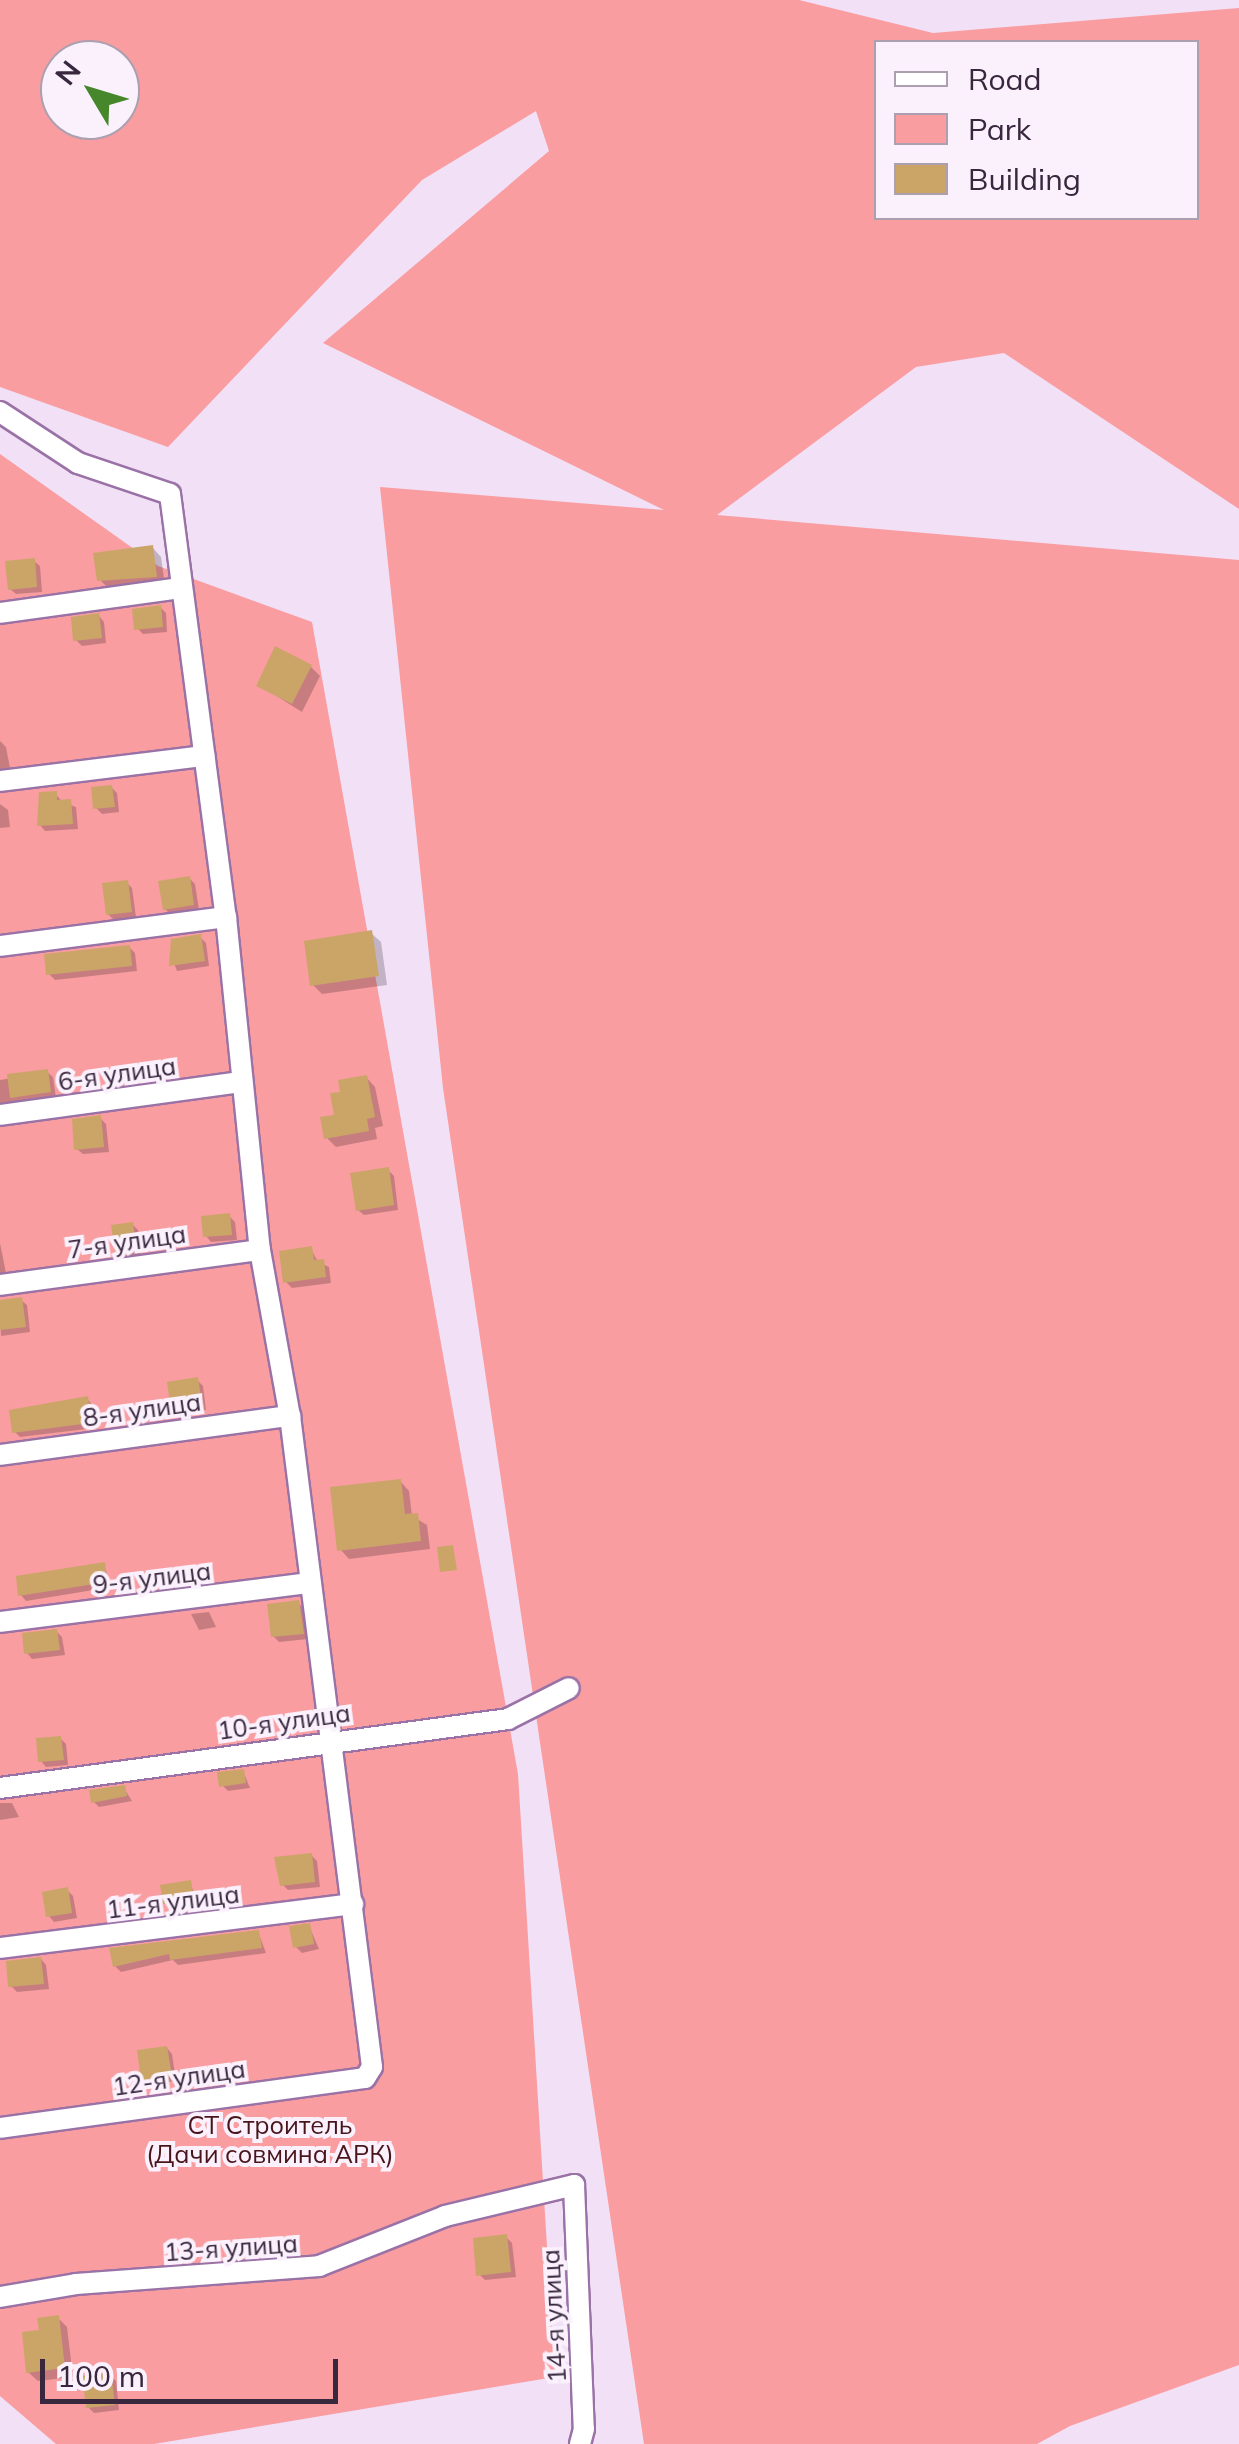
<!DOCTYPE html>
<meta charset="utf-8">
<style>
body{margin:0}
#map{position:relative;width:1239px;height:2444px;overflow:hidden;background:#f2e0f7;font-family:Mulish,sans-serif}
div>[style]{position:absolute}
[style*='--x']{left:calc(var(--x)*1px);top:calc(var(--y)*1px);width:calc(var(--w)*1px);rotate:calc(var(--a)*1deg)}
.green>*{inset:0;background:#f99da0}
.shadow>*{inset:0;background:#0003}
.building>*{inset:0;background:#cba568}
.roads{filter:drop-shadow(2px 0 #9a72a6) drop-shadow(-2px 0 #9a72a6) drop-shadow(0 2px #9a72a6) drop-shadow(0 -2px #9a72a6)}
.minor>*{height:20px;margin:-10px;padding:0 10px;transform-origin:10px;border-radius:10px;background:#fff}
span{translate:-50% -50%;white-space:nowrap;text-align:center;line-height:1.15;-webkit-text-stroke:8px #faf1fd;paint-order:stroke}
.street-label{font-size:25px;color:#38273d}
.park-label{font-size:25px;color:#48151a}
.legend{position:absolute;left:874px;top:40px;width:325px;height:180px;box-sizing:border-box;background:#faf1fd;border:2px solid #aca0b0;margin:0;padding:12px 18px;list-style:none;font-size:30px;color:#38273d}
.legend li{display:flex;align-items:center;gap:20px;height:50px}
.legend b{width:50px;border:2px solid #aca0b0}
.north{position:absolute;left:40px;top:40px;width:100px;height:100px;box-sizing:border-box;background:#faf1fd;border:2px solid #aca0b0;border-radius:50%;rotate:308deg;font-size:28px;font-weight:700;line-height:40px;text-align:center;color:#38273d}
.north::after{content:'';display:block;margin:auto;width:35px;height:45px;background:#45872a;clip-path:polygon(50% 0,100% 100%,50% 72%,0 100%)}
.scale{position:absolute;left:40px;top:2359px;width:298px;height:45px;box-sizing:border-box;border:5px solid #38273d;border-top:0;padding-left:12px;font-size:30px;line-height:35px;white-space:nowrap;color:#38273d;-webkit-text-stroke:8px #faf1fd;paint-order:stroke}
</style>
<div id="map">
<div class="green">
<div style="clip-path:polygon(evenodd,0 0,799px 0,933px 33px,1239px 8px,1239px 509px,1004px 353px,916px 367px,717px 515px,1239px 560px,1239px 2365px,1070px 2426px,1037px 2444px,644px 2444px,443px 1088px,380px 487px,664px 510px,323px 343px,549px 151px,536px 111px,422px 180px,168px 447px,0 387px,0 0,876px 42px,1196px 42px,1196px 218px,876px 218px,876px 42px,0 0,60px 60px,120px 60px,120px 120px,60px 120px,60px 60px)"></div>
<div style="clip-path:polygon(0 454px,158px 566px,312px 622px,518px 1774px,555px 2377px,154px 2444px,56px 2444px,0 2396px)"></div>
</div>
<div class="shadow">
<div style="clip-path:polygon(152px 547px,161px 557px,165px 586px,109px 589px,99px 579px)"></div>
<div style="clip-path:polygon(34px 561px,40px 566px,42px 592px,16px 594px,10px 589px)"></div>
<div style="clip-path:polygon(160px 607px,166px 613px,167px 632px,143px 634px,137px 628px)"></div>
<div style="clip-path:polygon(99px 616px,104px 622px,106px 643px,82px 646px,76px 640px)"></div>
<div style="clip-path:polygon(311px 667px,320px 676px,302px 712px,259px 685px)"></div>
<div style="clip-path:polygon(0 741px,6px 747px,10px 768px,0 769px)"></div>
<div style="clip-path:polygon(111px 787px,117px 793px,119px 812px,102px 814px,96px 808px)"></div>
<div style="clip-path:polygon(56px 794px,62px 802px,76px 807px,78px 829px,45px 831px,40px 825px)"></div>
<div style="clip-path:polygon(0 804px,8px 810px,10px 827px,0 828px)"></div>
<div style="clip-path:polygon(189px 878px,195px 884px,199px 910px,171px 915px,165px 909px)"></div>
<div style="clip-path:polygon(127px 883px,132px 888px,136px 917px,114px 920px,108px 914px)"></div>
<div style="clip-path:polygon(371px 933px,381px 942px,387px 985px,322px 994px,313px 985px)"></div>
<div style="clip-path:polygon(200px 937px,206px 943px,209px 966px,177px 971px,170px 953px)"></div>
<div style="clip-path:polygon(129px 947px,135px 953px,137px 971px,55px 980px,49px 974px)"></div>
<div style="clip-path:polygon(47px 1072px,53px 1077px,56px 1098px,0 1105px,0 1080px)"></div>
<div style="clip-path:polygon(366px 1077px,375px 1087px,383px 1126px,375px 1128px,377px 1139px,336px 1147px,327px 1138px,343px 1094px)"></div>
<div style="clip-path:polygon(100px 1118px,106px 1124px,109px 1152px,83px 1154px,77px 1149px)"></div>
<div style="clip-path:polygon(388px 1170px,394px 1176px,398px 1210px,364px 1215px,358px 1210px)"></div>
<div style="clip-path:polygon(229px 1216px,235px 1222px,237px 1240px,211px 1242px,206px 1236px)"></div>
<div style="clip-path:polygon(132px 1224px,138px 1230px,141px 1255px,123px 1257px,117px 1252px)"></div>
<div style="clip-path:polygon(0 1243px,6px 1273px,0 1274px)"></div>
<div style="clip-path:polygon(311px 1249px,318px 1262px,329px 1267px,331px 1283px,292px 1288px,286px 1282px)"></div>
<div style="clip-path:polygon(21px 1300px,27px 1305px,30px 1332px,1px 1336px,0 1302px)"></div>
<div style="clip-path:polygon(197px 1380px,203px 1386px,206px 1410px,179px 1414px,174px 1408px)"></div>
<div style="clip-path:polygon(87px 1399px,93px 1405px,95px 1428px,20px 1437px,14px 1431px)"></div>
<div style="clip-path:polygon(400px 1481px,409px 1491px,412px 1516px,427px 1525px,430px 1549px,349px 1559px,340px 1549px)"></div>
<div style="clip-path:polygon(104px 1565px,112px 1587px,26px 1601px,21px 1595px)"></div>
<div style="clip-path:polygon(298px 1603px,304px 1609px,308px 1639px,279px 1642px,273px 1636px)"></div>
<div style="clip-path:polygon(209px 1612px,216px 1627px,199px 1630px,191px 1614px)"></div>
<div style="clip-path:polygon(56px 1631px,62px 1637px,65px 1655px,32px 1659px,27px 1653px)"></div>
<div style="clip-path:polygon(60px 1738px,66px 1744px,68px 1765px,46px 1767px,41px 1761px)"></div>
<div style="clip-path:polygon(243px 1771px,250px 1788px,228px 1791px,222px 1785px)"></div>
<div style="clip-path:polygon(124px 1788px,132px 1801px,99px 1807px,93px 1801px)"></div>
<div style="clip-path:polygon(0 1803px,12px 1803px,19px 1817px,0 1820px)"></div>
<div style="clip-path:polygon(311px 1855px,317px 1861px,320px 1887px,288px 1890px,282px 1884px)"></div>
<div style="clip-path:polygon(190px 1883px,199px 1904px,171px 1908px,166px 1903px)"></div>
<div style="clip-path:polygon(67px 1890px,73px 1896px,77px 1918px,54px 1922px,49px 1916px)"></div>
<div style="clip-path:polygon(309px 1926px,319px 1949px,302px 1953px,296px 1947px)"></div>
<div style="clip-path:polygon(258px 1932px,266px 1953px,178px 1965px,173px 1960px,121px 1972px,115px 1966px)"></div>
<div style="clip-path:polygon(41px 1959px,46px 1965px,49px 1989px,17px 1992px,11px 1986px)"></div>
<div style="clip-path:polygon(167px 2048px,172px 2054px,176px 2081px,150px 2085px,144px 2080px)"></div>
<div style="clip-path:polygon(506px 2237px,512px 2243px,516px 2277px,485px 2280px,479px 2274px)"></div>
<div style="clip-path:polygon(58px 2318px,67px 2327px,73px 2377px,38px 2381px,28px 2372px,41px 2332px)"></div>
<div style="clip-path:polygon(110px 2375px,116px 2381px,119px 2410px,94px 2413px,88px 2407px)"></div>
</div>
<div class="building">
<div style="clip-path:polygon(153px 545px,157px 577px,97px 581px,93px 553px)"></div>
<div style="clip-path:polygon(35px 558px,37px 587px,8px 590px,5px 561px)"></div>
<div style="clip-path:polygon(161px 605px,163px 627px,134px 630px,132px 609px)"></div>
<div style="clip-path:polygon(99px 613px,102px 638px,73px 641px,71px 617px)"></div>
<div style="clip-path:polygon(275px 646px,312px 665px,292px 704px,256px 686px)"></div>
<div style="clip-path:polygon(112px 785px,115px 807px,93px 809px,91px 787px)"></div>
<div style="clip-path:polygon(57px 791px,57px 800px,71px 799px,73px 824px,37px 826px,39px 792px)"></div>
<div style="clip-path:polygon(190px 876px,194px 905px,163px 910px,158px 881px)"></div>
<div style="clip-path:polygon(128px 880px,132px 912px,106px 915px,102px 883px)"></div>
<div style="clip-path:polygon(372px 930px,379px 976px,310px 986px,304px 941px)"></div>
<div style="clip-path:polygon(201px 934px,205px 961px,169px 966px,171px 939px)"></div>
<div style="clip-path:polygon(130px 945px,132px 966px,46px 975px,44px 954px)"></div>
<div style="clip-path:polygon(48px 1069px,51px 1092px,10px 1098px,7px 1074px)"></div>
<div style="clip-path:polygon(367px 1075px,375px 1117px,367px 1119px,369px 1131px,324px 1139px,320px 1117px,334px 1115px,330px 1093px,340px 1092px,338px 1080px)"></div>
<div style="clip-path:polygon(101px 1115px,104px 1147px,74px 1150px,72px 1119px)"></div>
<div style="clip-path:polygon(389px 1167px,394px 1205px,356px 1211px,350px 1173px)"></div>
<div style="clip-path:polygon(230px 1213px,232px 1235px,203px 1237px,201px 1216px)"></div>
<div style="clip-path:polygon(133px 1222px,136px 1250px,115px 1253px,111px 1225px)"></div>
<div style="clip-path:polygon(312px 1246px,314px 1260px,324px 1259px,326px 1277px,283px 1283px,279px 1251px)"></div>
<div style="clip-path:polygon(22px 1297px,26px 1327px,0 1330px,0 1300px)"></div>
<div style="clip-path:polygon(198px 1377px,202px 1405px,171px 1409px,167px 1382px)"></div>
<div style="clip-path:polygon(88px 1396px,91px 1423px,12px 1433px,9px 1410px)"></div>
<div style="clip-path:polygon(401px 1479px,405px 1514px,418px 1513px,421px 1541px,337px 1551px,330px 1487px)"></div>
<div style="clip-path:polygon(453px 1545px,457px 1570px,440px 1572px,437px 1547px)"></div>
<div style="clip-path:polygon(105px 1562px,107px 1582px,18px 1596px,16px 1576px)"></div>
<div style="clip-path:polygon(299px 1600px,304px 1634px,271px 1637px,267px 1604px)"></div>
<div style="clip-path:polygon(57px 1629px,60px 1650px,24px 1654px,22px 1633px)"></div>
<div style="clip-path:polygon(61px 1736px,64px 1760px,38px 1762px,36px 1738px)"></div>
<div style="clip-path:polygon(244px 1769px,246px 1783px,219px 1787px,217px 1772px)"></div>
<div style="clip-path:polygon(125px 1785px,127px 1796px,91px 1803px,89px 1790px)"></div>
<div style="clip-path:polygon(312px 1853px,315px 1882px,280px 1886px,274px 1857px)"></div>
<div style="clip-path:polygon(191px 1880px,194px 1899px,163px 1904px,160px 1885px)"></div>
<div style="clip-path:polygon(68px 1887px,72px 1913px,46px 1917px,42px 1892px)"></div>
<div style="clip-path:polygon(310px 1923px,314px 1944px,293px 1948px,289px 1926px)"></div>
<div style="clip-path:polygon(259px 1930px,262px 1948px,170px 1960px,169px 1954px,113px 1967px,109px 1948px)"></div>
<div style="clip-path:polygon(41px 1957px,44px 1984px,8px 1987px,6px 1961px)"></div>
<div style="clip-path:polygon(167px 2046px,172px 2076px,141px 2081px,137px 2050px)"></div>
<div style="clip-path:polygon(507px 2234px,511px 2272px,476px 2276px,473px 2238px)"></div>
<div style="clip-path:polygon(59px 2315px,65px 2368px,26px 2373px,22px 2332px,39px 2330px,37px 2318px)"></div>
<div style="clip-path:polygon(111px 2373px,115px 2405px,86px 2408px,82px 2376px)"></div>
</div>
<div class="roads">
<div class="minor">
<div style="--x:0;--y:412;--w:93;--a:33.2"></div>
<div style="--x:78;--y:463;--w:97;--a:18.6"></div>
<div style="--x:170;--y:494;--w:427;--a:82.5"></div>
<div style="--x:226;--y:917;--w:335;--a:84.2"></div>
<div style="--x:260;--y:1250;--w:169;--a:79.8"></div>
<div style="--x:290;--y:1416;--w:656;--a:82.82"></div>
<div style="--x:372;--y:2067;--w:13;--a:122"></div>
<div style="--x:365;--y:2078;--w:368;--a:172.2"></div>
<div style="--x:0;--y:613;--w:183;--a:-7.9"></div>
<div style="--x:0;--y:781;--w:206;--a:-7"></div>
<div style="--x:0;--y:946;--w:228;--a:-7.3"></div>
<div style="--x:0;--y:1115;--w:244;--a:-7.8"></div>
<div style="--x:0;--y:1285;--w:262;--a:-7.7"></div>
<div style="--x:0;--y:1455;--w:293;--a:-7.7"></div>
<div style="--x:0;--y:1622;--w:312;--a:-7.2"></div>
<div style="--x:0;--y:1788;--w:513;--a:-7.73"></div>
<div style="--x:508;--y:1719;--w:68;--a:-26.9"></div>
<div style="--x:0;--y:1948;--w:356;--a:-7.1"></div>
<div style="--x:0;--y:2297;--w:77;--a:-9.7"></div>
<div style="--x:76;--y:2284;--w:244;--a:-4.2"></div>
<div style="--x:319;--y:2266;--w:136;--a:-21.6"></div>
<div style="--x:445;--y:2216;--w:133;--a:-13.5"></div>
<div style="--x:574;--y:2185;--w:244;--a:87.7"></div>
<div style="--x:584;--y:2429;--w:16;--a:105"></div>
</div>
</div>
<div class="street-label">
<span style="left:117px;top:1074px;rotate:-8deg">6-я улица</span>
<span style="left:127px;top:1242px;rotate:-8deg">7-я улица</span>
<span style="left:142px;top:1410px;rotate:-8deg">8-я улица</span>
<span style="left:152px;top:1578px;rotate:-7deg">9-я улица</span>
<span style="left:284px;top:1722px;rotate:-8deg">10-я улица</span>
<span style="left:173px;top:1902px;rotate:-7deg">11-я улица</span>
<span style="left:179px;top:2078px;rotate:-8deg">12-я улица</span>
<span style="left:231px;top:2248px;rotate:-4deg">13-я улица</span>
<span style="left:554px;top:2316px;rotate:-93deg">14-я улица</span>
</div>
<div class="park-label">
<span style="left:270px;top:2140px">СТ Строитель<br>(Дачи совмина АРК)</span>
</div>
<ul class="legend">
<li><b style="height:12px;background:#fff"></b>Road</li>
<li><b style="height:28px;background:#f99da0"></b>Park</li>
<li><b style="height:28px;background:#cba568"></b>Building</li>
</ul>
<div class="north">N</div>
<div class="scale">100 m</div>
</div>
